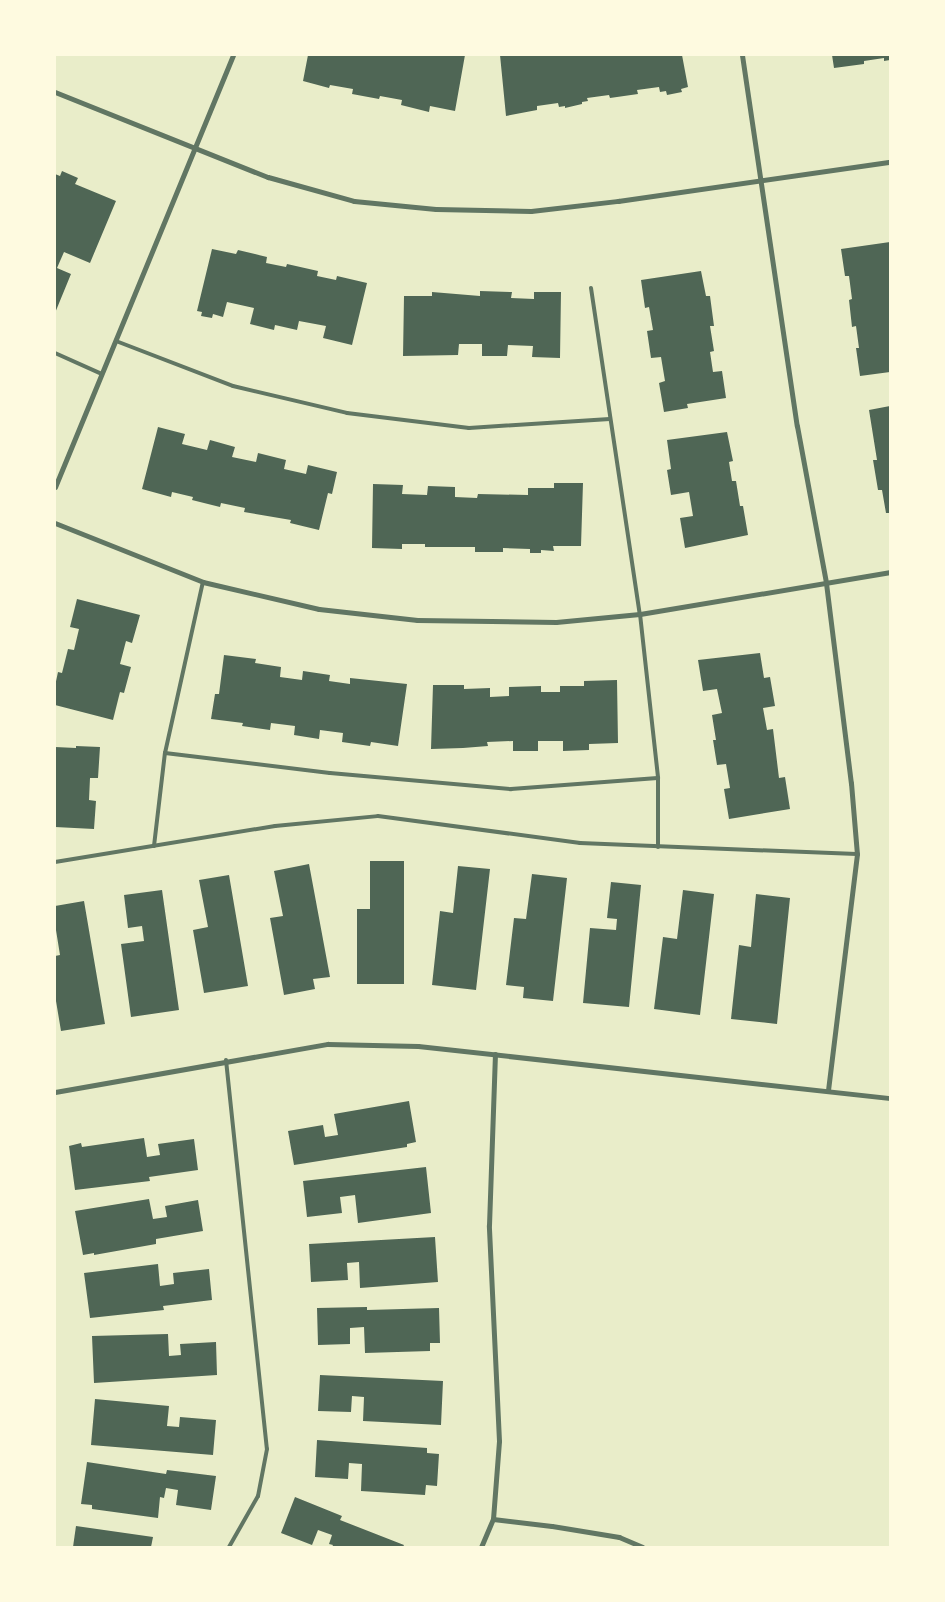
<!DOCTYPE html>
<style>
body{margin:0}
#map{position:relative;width:945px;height:1602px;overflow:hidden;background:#e9edc9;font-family:Barlow,sans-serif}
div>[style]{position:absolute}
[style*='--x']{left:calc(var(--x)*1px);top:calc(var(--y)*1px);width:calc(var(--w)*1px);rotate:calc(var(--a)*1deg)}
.building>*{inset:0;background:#4f6655}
.service>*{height:4px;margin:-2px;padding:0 2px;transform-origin:2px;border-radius:2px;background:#617663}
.minor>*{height:5px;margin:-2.5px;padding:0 2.5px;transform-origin:2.5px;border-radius:2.5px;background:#617663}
span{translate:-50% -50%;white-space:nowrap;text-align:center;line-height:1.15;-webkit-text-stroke:4.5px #fefae0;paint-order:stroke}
.frame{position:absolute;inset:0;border:56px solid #fefae0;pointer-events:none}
</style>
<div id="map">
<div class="building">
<div style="clip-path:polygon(308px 55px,465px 55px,455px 111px,430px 106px,429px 112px,401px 105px,402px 100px,380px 96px,379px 99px,352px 94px,353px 89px,330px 85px,329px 88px,303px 81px)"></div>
<div style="clip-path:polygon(500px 55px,682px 55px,688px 87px,681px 89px,682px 92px,667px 95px,666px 91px,660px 92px,659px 87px,637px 90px,638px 94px,610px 98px,609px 95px,587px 98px,588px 101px,582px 102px,582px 104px,565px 108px,565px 106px,559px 107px,558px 103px,537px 106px,537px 110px,506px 116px)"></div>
<div style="clip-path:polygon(832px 55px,890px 55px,890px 60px,884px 61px,884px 58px,864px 61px,864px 64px,834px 68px)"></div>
<div style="clip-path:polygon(62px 171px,78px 178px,75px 184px,116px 201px,90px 263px,64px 252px,57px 268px,71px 274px,55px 313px,55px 174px,60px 176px)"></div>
<div style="clip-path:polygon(890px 242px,890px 372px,860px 376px,856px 348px,859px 348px,856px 326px,852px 327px,849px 300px,852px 299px,849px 276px,845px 276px,841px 249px)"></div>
<div style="clip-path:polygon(212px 249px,236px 254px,238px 250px,267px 257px,266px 263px,286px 267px,287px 264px,318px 271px,317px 276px,336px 280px,337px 276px,367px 283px,352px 345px,323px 338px,326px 326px,299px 321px,297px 330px,275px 325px,274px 330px,250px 324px,254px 308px,227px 302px,223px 317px,213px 314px,212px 318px,201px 316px,202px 312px,197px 311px)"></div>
<div style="clip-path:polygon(701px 271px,706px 296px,710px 296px,714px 326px,710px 326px,714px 351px,710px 352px,713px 372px,722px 371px,726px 398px,687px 404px,688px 408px,664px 412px,659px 383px,665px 381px,661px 357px,651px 358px,647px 331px,653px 330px,649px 307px,645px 308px,641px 280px)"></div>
<div style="clip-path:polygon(480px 291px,512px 292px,511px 298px,534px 299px,534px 292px,561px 292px,560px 358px,532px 357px,533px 346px,508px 345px,507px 356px,482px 356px,482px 344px,459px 344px,458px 355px,403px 356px,404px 296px,432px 296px,432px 292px,480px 296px)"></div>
<div style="clip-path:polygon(890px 406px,890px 513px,886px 513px,882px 490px,878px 490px,873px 460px,877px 460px,869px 410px)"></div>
<div style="clip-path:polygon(158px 427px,185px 434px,182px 444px,207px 450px,210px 440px,235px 447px,232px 457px,256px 462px,258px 453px,286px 460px,284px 469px,306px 474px,308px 465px,337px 472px,332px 494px,328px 493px,319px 530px,290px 523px,291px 520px,244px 512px,245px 508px,221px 503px,220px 507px,192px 500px,193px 497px,172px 492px,171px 497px,142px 489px)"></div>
<div style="clip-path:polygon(727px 432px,733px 461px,729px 462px,732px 481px,736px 481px,740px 506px,743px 506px,748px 535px,685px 548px,680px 518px,693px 516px,689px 492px,671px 495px,667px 470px,671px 469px,667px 440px)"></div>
<div style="clip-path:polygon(554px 483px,583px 483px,581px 546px,553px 546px,554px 551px,541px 550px,541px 553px,530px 553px,530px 549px,503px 548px,503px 552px,475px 552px,475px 547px,425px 547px,425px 544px,402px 544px,402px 549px,372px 548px,373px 484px,403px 485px,402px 494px,427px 495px,428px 486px,455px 487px,455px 497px,477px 498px,478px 494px,528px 495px,528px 488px,554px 488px)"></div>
<div style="clip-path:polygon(77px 599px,140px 615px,132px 643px,126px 641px,120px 664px,131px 667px,124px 693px,120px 692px,113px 720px,55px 705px,55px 686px,58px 672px,62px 673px,68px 649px,74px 650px,79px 629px,70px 627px)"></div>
<div style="clip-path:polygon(760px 653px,764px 678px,770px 677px,775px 706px,763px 708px,767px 730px,773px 729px,779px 778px,785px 777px,790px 809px,729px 819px,724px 789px,730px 788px,726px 764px,717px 765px,713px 740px,716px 740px,712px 715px,722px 713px,717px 689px,703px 691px,698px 660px)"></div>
<div style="clip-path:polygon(224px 655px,256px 659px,255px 663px,281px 667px,280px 677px,302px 680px,303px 671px,330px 675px,329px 681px,350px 684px,350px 678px,407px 684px,398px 746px,371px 742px,370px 746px,342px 742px,343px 733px,320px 730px,319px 739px,294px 735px,295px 726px,271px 723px,270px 730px,242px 726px,243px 723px,211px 719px,215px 694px,219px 694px)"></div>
<div style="clip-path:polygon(617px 680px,618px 743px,589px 744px,589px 750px,563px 751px,563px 741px,538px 741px,538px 751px,513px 751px,513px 741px,487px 742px,488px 746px,463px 748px,431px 749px,433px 685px,464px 685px,464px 689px,490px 688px,490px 697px,509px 696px,509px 687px,541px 686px,541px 692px,560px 692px,560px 686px,584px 686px,584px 681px)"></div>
<div style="clip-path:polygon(76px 746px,100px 747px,98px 778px,90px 778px,89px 800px,96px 801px,94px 829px,55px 827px,55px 747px,76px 748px)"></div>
<div style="clip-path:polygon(370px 861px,404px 861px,404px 984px,357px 984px,357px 909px,370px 909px)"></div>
<div style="clip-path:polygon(309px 864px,330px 977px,313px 979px,315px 989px,284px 995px,270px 918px,283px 916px,274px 871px)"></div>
<div style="clip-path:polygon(458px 866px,490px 869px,476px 990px,432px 985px,440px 911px,453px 913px)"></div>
<div style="clip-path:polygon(532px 874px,567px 878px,553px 1001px,523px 998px,524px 987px,506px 985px,514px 918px,526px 919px)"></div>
<div style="clip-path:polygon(229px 875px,248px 986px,204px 993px,193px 930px,208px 927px,199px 880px)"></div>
<div style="clip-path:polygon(611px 882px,641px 885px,629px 1007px,583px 1003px,590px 928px,616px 930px,617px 919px,607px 918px)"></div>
<div style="clip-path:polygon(162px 890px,179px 1010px,131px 1017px,121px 944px,144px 941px,142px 926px,128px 928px,124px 895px)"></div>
<div style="clip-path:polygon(683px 890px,714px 894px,700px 1015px,654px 1009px,663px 937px,677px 939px)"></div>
<div style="clip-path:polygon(756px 894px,790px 898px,777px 1024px,731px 1019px,739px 945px,751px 947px)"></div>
<div style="clip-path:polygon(84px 901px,105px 1024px,61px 1031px,55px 995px,55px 956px,60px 955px,55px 924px,55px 906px)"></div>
<div style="clip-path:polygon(409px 1101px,416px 1142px,407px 1144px,407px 1147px,294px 1165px,288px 1131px,323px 1125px,325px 1137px,338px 1135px,334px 1114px)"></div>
<div style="clip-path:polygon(144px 1138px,147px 1157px,160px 1155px,158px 1144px,194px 1139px,198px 1170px,149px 1177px,150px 1181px,75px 1190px,69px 1146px,81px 1143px,82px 1147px)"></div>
<div style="clip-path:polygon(426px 1167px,431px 1213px,358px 1223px,355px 1195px,340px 1197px,342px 1213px,307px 1217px,303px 1181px)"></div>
<div style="clip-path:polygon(149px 1199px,153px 1219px,167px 1217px,165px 1206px,198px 1200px,203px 1231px,156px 1239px,156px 1244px,94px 1255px,94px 1253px,83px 1255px,75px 1211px)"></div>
<div style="clip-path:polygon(435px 1237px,438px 1282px,360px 1288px,359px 1262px,347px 1263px,348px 1280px,311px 1282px,309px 1244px)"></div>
<div style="clip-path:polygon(158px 1264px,160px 1286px,174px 1284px,173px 1273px,209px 1269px,212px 1300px,163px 1306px,164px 1310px,90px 1318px,84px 1273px)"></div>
<div style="clip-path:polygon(367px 1307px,367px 1310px,439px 1308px,440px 1343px,430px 1343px,430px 1351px,365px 1353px,364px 1327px,350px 1328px,350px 1344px,318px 1345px,317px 1308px)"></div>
<div style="clip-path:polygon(168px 1334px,169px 1356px,181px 1355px,180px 1344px,216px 1342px,217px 1375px,94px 1383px,92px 1336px)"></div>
<div style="clip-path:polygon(320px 1375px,443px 1381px,441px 1425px,363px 1421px,364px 1397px,352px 1396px,351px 1412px,318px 1411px)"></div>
<div style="clip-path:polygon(95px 1399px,169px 1406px,167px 1426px,179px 1427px,180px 1417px,216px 1420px,213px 1455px,91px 1445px)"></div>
<div style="clip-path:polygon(317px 1440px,427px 1448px,427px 1453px,439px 1454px,437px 1486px,426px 1485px,425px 1495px,361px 1491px,362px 1464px,349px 1463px,348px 1479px,315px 1477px)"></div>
<div style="clip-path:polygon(87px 1462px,166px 1474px,167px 1470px,216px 1476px,211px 1510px,176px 1505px,178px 1490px,166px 1488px,164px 1498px,160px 1497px,158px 1518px,92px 1509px,92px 1505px,81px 1504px)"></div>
<div style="clip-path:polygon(295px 1497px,342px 1516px,340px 1520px,404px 1545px,403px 1547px,332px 1547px,333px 1545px,329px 1544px,332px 1535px,318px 1530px,312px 1545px,281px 1533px)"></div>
<div style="clip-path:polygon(76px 1526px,153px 1537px,151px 1547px,73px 1547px)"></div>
</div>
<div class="service">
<div style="--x:591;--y:288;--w:330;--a:81.5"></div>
<div style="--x:640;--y:614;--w:165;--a:83.7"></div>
<div style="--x:658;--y:778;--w:69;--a:90"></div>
<div style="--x:116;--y:341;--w:125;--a:21"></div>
<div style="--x:233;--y:386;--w:117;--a:13.3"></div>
<div style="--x:347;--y:413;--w:123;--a:7"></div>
<div style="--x:469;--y:428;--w:141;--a:-3.7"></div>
<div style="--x:55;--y:353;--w:51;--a:24.1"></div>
<div style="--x:165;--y:753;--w:166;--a:6.9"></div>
<div style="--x:330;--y:773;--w:182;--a:5.1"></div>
<div style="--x:511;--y:789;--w:147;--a:-4.3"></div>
<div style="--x:154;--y:846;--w:94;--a:-83.3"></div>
<div style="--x:165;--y:753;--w:175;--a:-77.5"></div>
<div style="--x:55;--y:862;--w:223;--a:-9.3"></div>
<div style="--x:275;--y:826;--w:103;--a:-5.5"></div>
<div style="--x:378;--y:816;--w:204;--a:7.6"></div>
<div style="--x:580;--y:843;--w:277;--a:2.3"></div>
<div style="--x:226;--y:1060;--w:391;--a:84"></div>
<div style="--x:267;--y:1449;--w:48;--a:100.8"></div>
<div style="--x:258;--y:1496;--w:59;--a:119.6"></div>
</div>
<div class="minor">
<div style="--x:742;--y:55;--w:375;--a:81.6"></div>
<div style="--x:797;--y:426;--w:160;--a:79.5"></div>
<div style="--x:826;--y:583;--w:202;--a:82.9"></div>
<div style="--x:851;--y:783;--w:71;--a:85.2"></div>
<div style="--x:857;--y:854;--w:238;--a:97"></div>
<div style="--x:55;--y:92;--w:229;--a:21.8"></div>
<div style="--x:268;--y:177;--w:89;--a:15.6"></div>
<div style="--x:354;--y:201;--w:82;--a:5.6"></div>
<div style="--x:436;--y:209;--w:95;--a:1.2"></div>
<div style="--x:531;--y:211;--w:88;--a:-6.6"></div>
<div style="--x:618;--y:201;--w:275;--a:-8.2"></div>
<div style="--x:55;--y:487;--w:467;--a:-67.6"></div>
<div style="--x:55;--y:523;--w:159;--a:21.7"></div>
<div style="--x:203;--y:582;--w:119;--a:13.1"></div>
<div style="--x:319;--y:609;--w:99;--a:6.4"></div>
<div style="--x:417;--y:620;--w:139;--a:0.8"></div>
<div style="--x:556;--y:622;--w:84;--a:-5.4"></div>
<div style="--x:640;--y:614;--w:254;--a:-9.5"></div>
<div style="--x:55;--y:1092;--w:277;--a:-10"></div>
<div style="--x:328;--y:1044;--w:90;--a:1.3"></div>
<div style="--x:418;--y:1046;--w:475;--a:6.3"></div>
<div style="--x:493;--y:1519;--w:59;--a:6.8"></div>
<div style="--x:552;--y:1526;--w:68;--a:9.3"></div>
<div style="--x:619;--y:1537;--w:25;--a:23"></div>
<div style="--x:481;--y:1547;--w:30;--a:-67"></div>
<div style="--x:493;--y:1519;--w:78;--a:-85.6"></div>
<div style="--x:499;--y:1441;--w:216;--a:-92.7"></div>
<div style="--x:489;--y:1225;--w:171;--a:-88"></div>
</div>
<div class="frame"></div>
</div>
